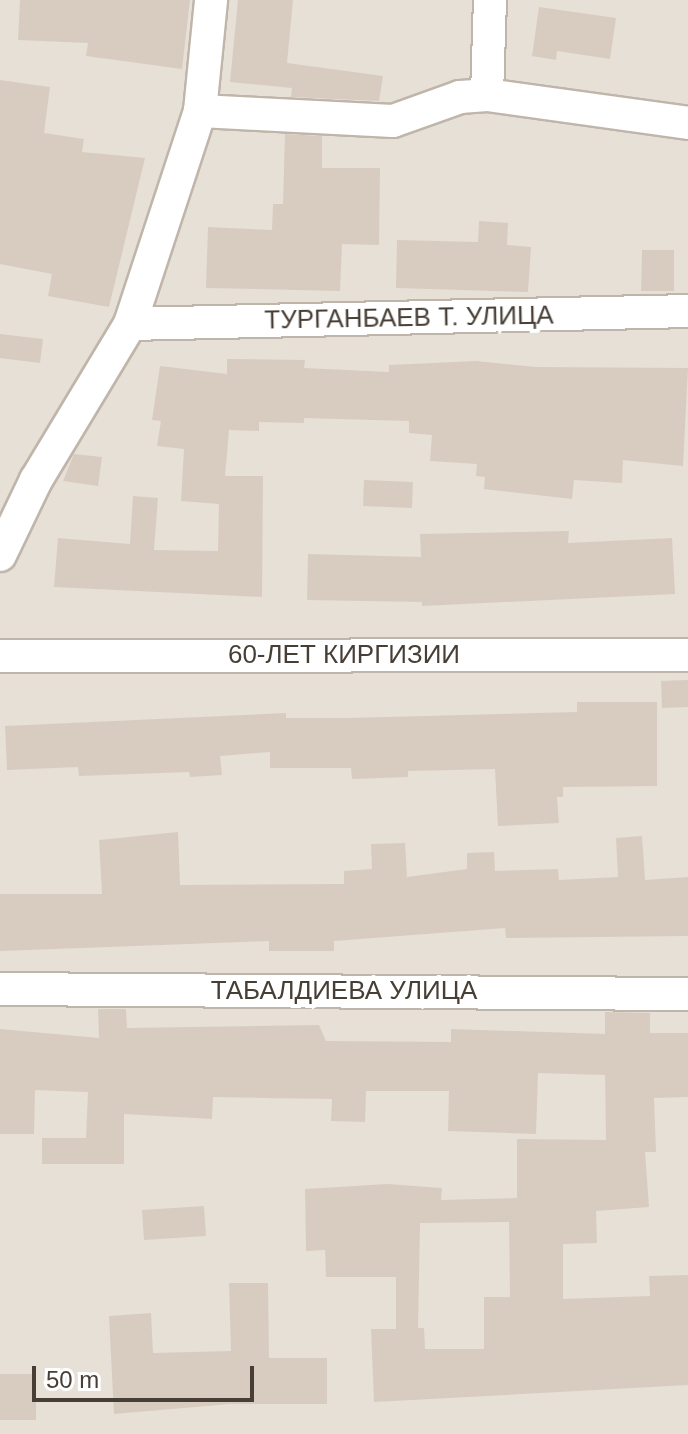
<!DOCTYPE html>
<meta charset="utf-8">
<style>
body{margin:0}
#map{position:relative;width:688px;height:1434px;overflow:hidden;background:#f4efe8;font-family:Helvetica,sans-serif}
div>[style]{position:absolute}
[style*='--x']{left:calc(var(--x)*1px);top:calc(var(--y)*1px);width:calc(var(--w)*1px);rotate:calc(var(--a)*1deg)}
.residential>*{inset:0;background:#e7e0d6}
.building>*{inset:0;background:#d8ccc0}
.roads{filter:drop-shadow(2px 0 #bfb5aa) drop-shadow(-2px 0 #bfb5aa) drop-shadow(0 2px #bfb5aa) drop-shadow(0 -2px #bfb5aa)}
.minor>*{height:32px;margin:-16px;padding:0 16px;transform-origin:16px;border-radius:16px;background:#fff}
span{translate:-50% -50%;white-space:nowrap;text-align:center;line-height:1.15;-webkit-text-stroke:8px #fff;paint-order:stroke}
.street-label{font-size:26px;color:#473f36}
.scale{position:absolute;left:32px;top:1366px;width:222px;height:36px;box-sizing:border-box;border:4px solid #473f36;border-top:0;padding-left:10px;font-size:24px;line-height:28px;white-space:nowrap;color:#473f36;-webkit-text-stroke:6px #fff;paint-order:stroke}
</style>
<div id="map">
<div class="residential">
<div style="clip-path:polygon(0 0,688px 0,688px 1434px,0 1434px)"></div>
</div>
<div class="building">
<div style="clip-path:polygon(20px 0,190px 0,182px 69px,86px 56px,88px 43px,18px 40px)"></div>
<div style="clip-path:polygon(238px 0,293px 0,287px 63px,383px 76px,379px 101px,291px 97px,292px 88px,230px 82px)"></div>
<div style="clip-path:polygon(539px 7px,616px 18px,610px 59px,557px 51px,556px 60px,532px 56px)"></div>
<div style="clip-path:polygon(0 80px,50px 87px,44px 133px,84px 139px,82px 152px,145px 158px,109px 307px,48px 296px,52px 274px,0 264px)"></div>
<div style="clip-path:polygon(285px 134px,322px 136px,322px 168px,380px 168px,379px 245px,342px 244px,340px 291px,206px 288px,208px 227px,272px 230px,273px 204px,283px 204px)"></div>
<div style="clip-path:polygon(479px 221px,508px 223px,507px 245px,531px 247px,528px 292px,396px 288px,397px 240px,478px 242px)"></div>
<div style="clip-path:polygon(642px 250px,674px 250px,674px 291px,641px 291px)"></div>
<div style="clip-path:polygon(0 334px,43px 339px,40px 363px,0 358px)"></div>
<div style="clip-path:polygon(227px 359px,305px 360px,304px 368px,389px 372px,389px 365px,476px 361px,536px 367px,688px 368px,683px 466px,623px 460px,622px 483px,574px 480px,572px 499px,484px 489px,485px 477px,476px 476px,477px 464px,430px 461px,432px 435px,409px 433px,409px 421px,304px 418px,304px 423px,259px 422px,259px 431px,229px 430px,225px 476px,263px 476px,262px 597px,54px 587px,58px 538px,130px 544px,133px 496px,158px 498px,154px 550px,218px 551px,219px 504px,181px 501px,184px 449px,157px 446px,161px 421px,152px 420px,160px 366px,227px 374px)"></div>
<div style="clip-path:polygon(74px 454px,102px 457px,98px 486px,63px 481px)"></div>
<div style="clip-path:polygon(364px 480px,413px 482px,412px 508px,363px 506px)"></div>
<div style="clip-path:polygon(569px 531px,568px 543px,672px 538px,675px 594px,422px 606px,422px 602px,307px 600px,308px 554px,421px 557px,420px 534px)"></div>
<div style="clip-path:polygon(688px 680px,688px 707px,662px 708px,661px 681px)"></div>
<div style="clip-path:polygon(577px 702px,657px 702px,657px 786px,563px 787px,563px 797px,557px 797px,559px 823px,498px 826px,495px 769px,408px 771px,408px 777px,352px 779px,351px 768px,270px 768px,270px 752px,220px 756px,222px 775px,190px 777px,189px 772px,79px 776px,78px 767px,7px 770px,5px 726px,286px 713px,286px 718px,349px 718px,577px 712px)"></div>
<div style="clip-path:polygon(178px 832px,180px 885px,344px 884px,344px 871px,372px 869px,371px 844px,405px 843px,407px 877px,467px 869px,467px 853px,494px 852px,495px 871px,558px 869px,559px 880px,618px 877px,616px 838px,642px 836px,645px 880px,688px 877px,688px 936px,506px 938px,505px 928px,334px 941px,334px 951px,269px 951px,269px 941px,0 951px,0 894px,102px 894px,99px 840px)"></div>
<div style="clip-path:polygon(evenodd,98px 1009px,126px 1009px,127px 1028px,319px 1025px,326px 1041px,451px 1042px,451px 1029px,605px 1034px,605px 1012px,650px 1013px,650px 1033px,688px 1033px,688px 1097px,654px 1098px,656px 1152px,645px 1152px,649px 1207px,596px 1211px,597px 1243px,563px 1244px,563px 1299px,650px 1296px,649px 1276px,688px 1275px,688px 1385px,374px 1402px,371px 1329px,396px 1329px,396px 1277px,326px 1277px,325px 1250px,306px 1251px,305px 1189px,387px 1184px,442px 1188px,441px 1200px,517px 1198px,517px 1139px,606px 1140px,605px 1075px,538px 1073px,536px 1134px,448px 1131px,449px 1091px,366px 1091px,365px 1122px,331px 1121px,332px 1099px,213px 1097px,212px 1119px,124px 1114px,124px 1164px,42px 1164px,42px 1138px,86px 1138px,88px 1092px,35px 1090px,34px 1134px,0 1134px,0 1029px,99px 1038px,98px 1009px,509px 1222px,510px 1297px,484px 1297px,484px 1349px,425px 1349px,424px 1328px,418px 1328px,420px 1223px,509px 1222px)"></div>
<div style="clip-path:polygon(204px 1206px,206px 1236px,144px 1240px,142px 1210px)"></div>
<div style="clip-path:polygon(229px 1283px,268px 1283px,269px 1358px,327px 1358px,327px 1404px,230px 1404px,114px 1414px,109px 1316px,151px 1313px,153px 1353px,231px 1351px)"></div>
<div style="clip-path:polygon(0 1374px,36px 1374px,36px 1420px,0 1420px)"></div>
</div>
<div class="roads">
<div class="minor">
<div style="--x:487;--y:95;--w:95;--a:-88.2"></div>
<div style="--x:200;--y:111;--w:112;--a:-84.3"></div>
<div style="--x:130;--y:324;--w:558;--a:-1.33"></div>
<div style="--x:0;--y:555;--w:83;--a:-64.4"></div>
<div style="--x:36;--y:480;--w:182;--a:-58.9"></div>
<div style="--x:130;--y:324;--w:224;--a:-71.8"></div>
<div style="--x:200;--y:111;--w:193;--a:3"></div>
<div style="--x:393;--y:121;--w:71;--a:-19.7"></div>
<div style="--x:460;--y:97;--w:27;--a:-4"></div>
<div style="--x:487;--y:95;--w:203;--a:7.9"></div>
<div style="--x:0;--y:656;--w:688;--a:-0.08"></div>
<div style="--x:0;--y:989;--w:688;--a:0.42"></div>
</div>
</div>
<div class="street-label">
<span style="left:409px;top:318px;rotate:-1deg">ТУРГАНБАЕВ Т. УЛИЦА</span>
<span style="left:344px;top:655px">60-ЛЕТ КИРГИЗИИ</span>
<span style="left:344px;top:991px">ТАБАЛДИЕВА УЛИЦА</span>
</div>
<div class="scale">50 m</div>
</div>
